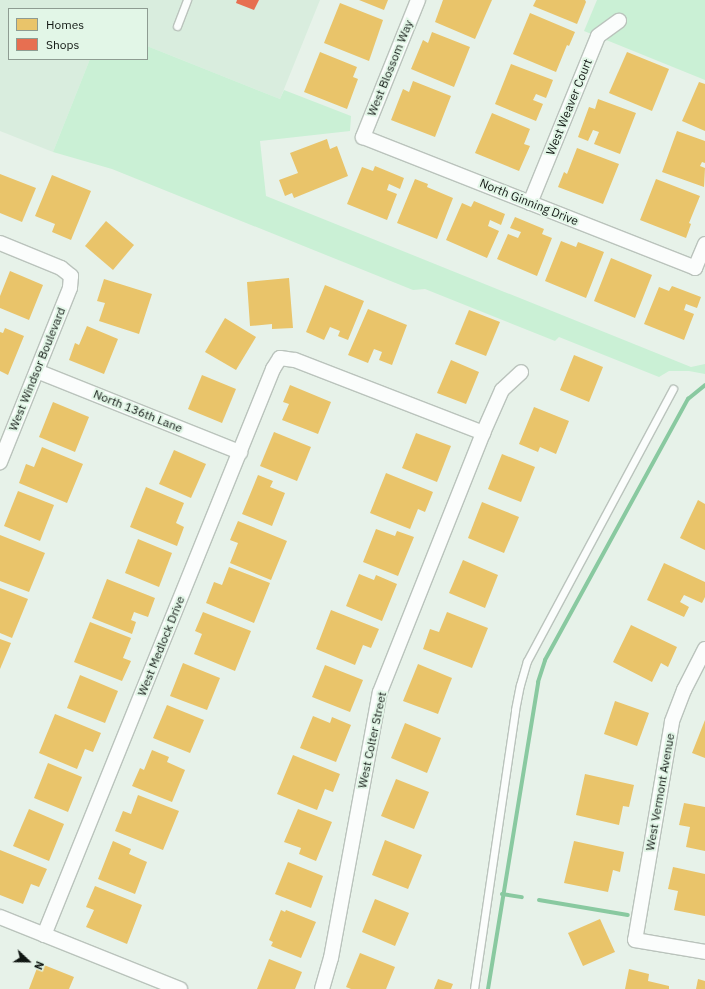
<!DOCTYPE html>
<style>
body{margin:0}
#map{position:relative;width:705px;height:989px;overflow:hidden;background:#e7f2e9;font-family:"IBM Plex Sans",sans-serif}
div>[style]{position:absolute}
[style*='--x']{left:calc(var(--x)*1px);top:calc(var(--y)*1px);width:calc(var(--w)*1px);rotate:calc(var(--a)*1deg)}
.built>*{inset:0;background:#d9edde}
.green>*{inset:0;background:#caf0d5}
.homes>*{inset:0;background:#e9c46a}
.shops>*{inset:0;background:#e76f51}
.stream>*{height:4px;margin:-2px;padding:0 2px;transform-origin:2px;border-radius:2px;background:#89c9a0}
.roads{filter:drop-shadow(1px 0 #bac3bc) drop-shadow(-1px 0 #bac3bc) drop-shadow(0 1px #bac3bc) drop-shadow(0 -1px #bac3bc)}
.service>*{height:7px;margin:-3.5px;padding:0 3.5px;transform-origin:3.5px;border-radius:3.5px;background:#fbfdfc}
.minor>*{height:14px;margin:-7px;padding:0 7px;transform-origin:7px;border-radius:7px;background:#fbfdfc}
span{translate:-50% -50%;white-space:nowrap;text-align:center;line-height:1.15;-webkit-text-stroke:4px #e2f6e7;paint-order:stroke}
.street-label{font-size:12px;color:#101612}
.legend{position:absolute;left:8px;top:8px;width:140px;height:52px;box-sizing:border-box;background:#e2f6e7;border:1px solid #8e9c92;margin:0;padding:5px 7px;list-style:none;font-size:12px;color:#101612}
.legend li{display:flex;align-items:center;gap:8px;height:20px}
.legend b{width:20px;border:1px solid #8e9c92}
.north{position:absolute;left:8px;top:941px;width:40px;height:40px;-webkit-text-stroke:3px #e2f6e7;paint-order:stroke;rotate:112deg;font-size:11px;font-weight:700;line-height:16px;text-align:center;color:#101612}
.north::after{content:'';display:block;margin:auto;width:14px;height:18px;background:#101612;clip-path:polygon(50% 0,100% 100%,50% 72%,0 100%)}
</style>
<div id="map">
<div class="built">
<div style="clip-path:polygon(0 0,320px 0,280px 99px,147px 46px,147px 9px,9px 9px,9px 59px,90px 59px,53px 152px,0 131px)"></div>
</div>
<div class="green">
<div style="clip-path:polygon(597px 0,705px 0,705px 80px,584px 31px)"></div>
<div style="clip-path:polygon(147px 46px,280px 99px,284px 90px,351px 116px,350px 131px,260px 141px,266px 196px,691px 367px,705px 364px,705px 374px,689px 371px,669px 371px,659px 377px,559px 337px,555px 341px,425px 289px,413px 290px,112px 169px,53px 152px,90px 59px,147px 59px)"></div>
</div>
<div class="homes">
<div style="clip-path:polygon(359px 0,388px 0,384px 10px)"></div>
<div style="clip-path:polygon(443px 0,492px 0,475px 39px,435px 22px)"></div>
<div style="clip-path:polygon(536px 0,585px 0,586px 2px,577px 24px,533px 6px)"></div>
<div style="clip-path:polygon(340px 3px,383px 20px,369px 61px,324px 43px)"></div>
<div style="clip-path:polygon(530px 13px,575px 32px,569px 46px,567px 45px,556px 72px,513px 54px)"></div>
<div style="clip-path:polygon(432px 32px,470px 47px,454px 87px,411px 69px,423px 40px,428px 43px)"></div>
<div style="clip-path:polygon(320px 52px,357px 67px,353px 77px,358px 79px,347px 109px,304px 92px)"></div>
<div style="clip-path:polygon(627px 52px,669px 69px,652px 111px,609px 93px)"></div>
<div style="clip-path:polygon(511px 64px,553px 80px,546px 98px,536px 94px,533px 100px,543px 104px,536px 121px,495px 104px)"></div>
<div style="clip-path:polygon(413px 81px,451px 96px,435px 137px,391px 120px,403px 89px,409px 92px)"></div>
<div style="clip-path:polygon(699px 82px,705px 84px,705px 131px,682px 121px)"></div>
<div style="clip-path:polygon(598px 99px,636px 113px,620px 154px,594px 144px,599px 132px,593px 130px,588px 141px,578px 137px,589px 107px,595px 109px)"></div>
<div style="clip-path:polygon(492px 113px,530px 129px,524px 144px,530px 146px,519px 171px,475px 153px)"></div>
<div style="clip-path:polygon(677px 131px,705px 141px,705px 163px,702px 162px,700px 166px,705px 168px,704px 187px,662px 172px)"></div>
<div style="clip-path:polygon(327px 139px,330px 149px,337px 146px,348px 176px,294px 198px,292px 193px,285px 196px,279px 180px,298px 173px,290px 153px)"></div>
<div style="clip-path:polygon(577px 148px,619px 164px,603px 204px,558px 187px,564px 172px,567px 174px)"></div>
<div style="clip-path:polygon(375px 166px,404px 178px,400px 189px,389px 184px,387px 190px,397px 194px,387px 220px,347px 204px,362px 167px,373px 171px)"></div>
<div style="clip-path:polygon(0 174px,36px 188px,22px 222px,0 213px)"></div>
<div style="clip-path:polygon(52px 175px,91px 191px,71px 240px,52px 232px,55px 224px,35px 216px)"></div>
<div style="clip-path:polygon(415px 179px,428px 184px,427px 187px,453px 198px,437px 239px,397px 223px)"></div>
<div style="clip-path:polygon(656px 179px,700px 196px,689px 223px,691px 224px,686px 238px,640px 220px)"></div>
<div style="clip-path:polygon(474px 201px,505px 214px,501px 225px,490px 220px,488px 226px,499px 231px,487px 258px,446px 240px,462px 203px,471px 207px)"></div>
<div style="clip-path:polygon(515px 217px,544px 229px,542px 234px,552px 238px,537px 276px,497px 259px,508px 234px,518px 238px,521px 232px,510px 228px)"></div>
<div style="clip-path:polygon(106px 221px,134px 245px,113px 270px,85px 246px)"></div>
<div style="clip-path:polygon(561px 241px,576px 247px,578px 242px,604px 252px,586px 298px,545px 281px)"></div>
<div style="clip-path:polygon(611px 258px,652px 275px,635px 318px,594px 301px)"></div>
<div style="clip-path:polygon(10px 271px,43px 285px,29px 320px,0 308px,0 296px)"></div>
<div style="clip-path:polygon(289px 278px,293px 328px,272px 329px,272px 324px,250px 326px,247px 282px)"></div>
<div style="clip-path:polygon(104px 279px,152px 294px,139px 334px,99px 321px,105px 303px,97px 301px)"></div>
<div style="clip-path:polygon(325px 285px,364px 301px,348px 340px,338px 336px,340px 331px,330px 327px,324px 340px,306px 332px)"></div>
<div style="clip-path:polygon(672px 286px,701px 297px,697px 308px,686px 304px,684px 310px,694px 314px,684px 340px,644px 324px,659px 287px,669px 291px)"></div>
<div style="clip-path:polygon(368px 309px,407px 325px,392px 365px,379px 360px,382px 352px,374px 349px,368px 363px,348px 355px)"></div>
<div style="clip-path:polygon(469px 310px,500px 322px,486px 356px,455px 344px)"></div>
<div style="clip-path:polygon(225px 318px,256px 337px,236px 370px,205px 352px)"></div>
<div style="clip-path:polygon(87px 326px,118px 339px,104px 374px,69px 360px,75px 343px,79px 345px)"></div>
<div style="clip-path:polygon(5px 328px,24px 336px,8px 375px,0 371px,0 332px,3px 333px)"></div>
<div style="clip-path:polygon(574px 355px,603px 367px,589px 402px,560px 390px)"></div>
<div style="clip-path:polygon(451px 360px,479px 372px,466px 404px,437px 393px)"></div>
<div style="clip-path:polygon(202px 375px,236px 389px,222px 423px,188px 409px)"></div>
<div style="clip-path:polygon(290px 385px,331px 402px,318px 434px,282px 420px,289px 404px,283px 402px)"></div>
<div style="clip-path:polygon(53px 402px,89px 417px,75px 452px,39px 437px)"></div>
<div style="clip-path:polygon(534px 407px,569px 421px,556px 454px,540px 447px,538px 452px,519px 444px)"></div>
<div style="clip-path:polygon(274px 432px,311px 447px,297px 481px,260px 466px)"></div>
<div style="clip-path:polygon(416px 433px,451px 446px,437px 482px,402px 468px)"></div>
<div style="clip-path:polygon(42px 447px,83px 464px,67px 503px,19px 483px,26px 464px,34px 467px)"></div>
<div style="clip-path:polygon(174px 450px,206px 464px,191px 498px,159px 484px)"></div>
<div style="clip-path:polygon(502px 454px,535px 467px,521px 502px,488px 489px)"></div>
<div style="clip-path:polygon(386px 473px,433px 492px,425px 512px,418px 509px,410px 529px,370px 513px)"></div>
<div style="clip-path:polygon(258px 475px,273px 481px,270px 487px,285px 493px,272px 526px,242px 514px)"></div>
<div style="clip-path:polygon(146px 487px,184px 503px,176px 523px,184px 527px,177px 546px,130px 527px)"></div>
<div style="clip-path:polygon(18px 491px,54px 505px,40px 541px,4px 526px)"></div>
<div style="clip-path:polygon(698px 500px,705px 504px,705px 550px,680px 538px)"></div>
<div style="clip-path:polygon(482px 502px,519px 517px,504px 553px,468px 538px)"></div>
<div style="clip-path:polygon(238px 521px,287px 541px,271px 580px,230px 563px,238px 543px,230px 540px)"></div>
<div style="clip-path:polygon(376px 529px,395px 536px,397px 531px,414px 537px,398px 576px,363px 562px)"></div>
<div style="clip-path:polygon(0 535px,45px 553px,29px 592px,0 581px)"></div>
<div style="clip-path:polygon(138px 539px,172px 553px,159px 587px,125px 573px)"></div>
<div style="clip-path:polygon(463px 560px,498px 575px,485px 608px,449px 593px)"></div>
<div style="clip-path:polygon(664px 563px,705px 582px,705px 597px,702px 603px,684px 595px,680px 602px,689px 607px,684px 617px,647px 600px)"></div>
<div style="clip-path:polygon(229px 567px,270px 583px,254px 623px,206px 603px,214px 582px,222px 585px)"></div>
<div style="clip-path:polygon(359px 574px,374px 580px,376px 575px,397px 584px,382px 621px,346px 606px)"></div>
<div style="clip-path:polygon(107px 579px,155px 598px,148px 617px,134px 612px,131px 620px,136px 622px,132px 634px,92px 618px)"></div>
<div style="clip-path:polygon(0 588px,28px 599px,12px 638px,0 633px)"></div>
<div style="clip-path:polygon(331px 610px,379px 629px,371px 648px,363px 645px,355px 665px,316px 649px)"></div>
<div style="clip-path:polygon(203px 612px,251px 631px,235px 671px,194px 654px,202px 634px,195px 631px)"></div>
<div style="clip-path:polygon(447px 612px,488px 628px,472px 668px,423px 649px,430px 629px,439px 632px)"></div>
<div style="clip-path:polygon(90px 622px,131px 638px,123px 658px,131px 661px,122px 681px,74px 662px)"></div>
<div style="clip-path:polygon(631px 625px,677px 647px,668px 667px,661px 663px,652px 682px,613px 662px)"></div>
<div style="clip-path:polygon(0 639px,11px 643px,0 669px)"></div>
<div style="clip-path:polygon(183px 663px,220px 678px,207px 710px,170px 696px)"></div>
<div style="clip-path:polygon(418px 664px,452px 678px,438px 714px,403px 701px)"></div>
<div style="clip-path:polygon(325px 665px,363px 680px,350px 712px,312px 697px)"></div>
<div style="clip-path:polygon(80px 675px,118px 691px,105px 723px,67px 708px)"></div>
<div style="clip-path:polygon(615px 701px,649px 713px,637px 746px,604px 734px)"></div>
<div style="clip-path:polygon(167px 705px,204px 720px,190px 753px,153px 738px)"></div>
<div style="clip-path:polygon(55px 714px,101px 733px,93px 752px,85px 749px,77px 769px,39px 753px)"></div>
<div style="clip-path:polygon(313px 716px,330px 723px,332px 717px,351px 725px,336px 762px,300px 748px)"></div>
<div style="clip-path:polygon(705px 720px,705px 758px,692px 753px)"></div>
<div style="clip-path:polygon(405px 723px,441px 738px,427px 773px,391px 758px)"></div>
<div style="clip-path:polygon(152px 750px,169px 757px,167px 762px,185px 770px,172px 802px,132px 786px,140px 768px,144px 770px)"></div>
<div style="clip-path:polygon(293px 755px,340px 774px,333px 792px,325px 789px,317px 810px,277px 794px)"></div>
<div style="clip-path:polygon(48px 763px,82px 777px,68px 812px,34px 798px)"></div>
<div style="clip-path:polygon(585px 774px,634px 785px,629px 807px,623px 806px,619px 825px,576px 815px)"></div>
<div style="clip-path:polygon(396px 779px,429px 792px,414px 829px,381px 816px)"></div>
<div style="clip-path:polygon(138px 795px,179px 811px,163px 850px,115px 831px,123px 811px,131px 814px)"></div>
<div style="clip-path:polygon(684px 803px,705px 807px,705px 851px,686px 847px,690px 827px,679px 825px)"></div>
<div style="clip-path:polygon(29px 809px,64px 824px,49px 861px,13px 846px)"></div>
<div style="clip-path:polygon(298px 809px,332px 822px,316px 861px,299px 854px,301px 848px,284px 842px)"></div>
<div style="clip-path:polygon(385px 840px,422px 855px,408px 889px,372px 875px)"></div>
<div style="clip-path:polygon(113px 841px,131px 849px,129px 854px,147px 862px,135px 894px,98px 879px)"></div>
<div style="clip-path:polygon(574px 841px,624px 852px,620px 872px,613px 870px,608px 892px,564px 883px)"></div>
<div style="clip-path:polygon(0 850px,47px 869px,39px 887px,31px 884px,23px 904px,0 895px)"></div>
<div style="clip-path:polygon(288px 862px,323px 876px,311px 908px,275px 894px)"></div>
<div style="clip-path:polygon(673px 867px,705px 874px,705px 916px,674px 910px,678px 891px,668px 889px)"></div>
<div style="clip-path:polygon(95px 886px,142px 905px,127px 944px,86px 927px,94px 910px,86px 907px)"></div>
<div style="clip-path:polygon(375px 899px,409px 913px,395px 946px,362px 932px)"></div>
<div style="clip-path:polygon(281px 910px,285px 912px,286px 910px,316px 922px,301px 958px,271px 946px,273px 942px,269px 940px)"></div>
<div style="clip-path:polygon(600px 919px,615px 952px,583px 966px,568px 933px)"></div>
<div style="clip-path:polygon(360px 953px,395px 967px,386px 989px,351px 989px,346px 987px)"></div>
<div style="clip-path:polygon(269px 959px,302px 972px,295px 989px,257px 989px)"></div>
<div style="clip-path:polygon(39px 963px,74px 977px,69px 989px,29px 989px)"></div>
<div style="clip-path:polygon(629px 969px,649px 974px,648px 981px,669px 986px,669px 989px,625px 989px)"></div>
<div style="clip-path:polygon(438px 979px,453px 984px,451px 989px,434px 989px)"></div>
<div style="clip-path:polygon(698px 979px,705px 981px,705px 989px,696px 989px)"></div>
</div>
<div class="shops">
<div style="clip-path:polygon(237px 0,259px 0,254px 10px,236px 3px)"></div>
</div>
<div class="stream">
<div style="--x:502;--y:894;--w:20;--a:9"></div>
<div style="--x:539;--y:900;--w:90;--a:9.6"></div>
<div style="--x:488;--y:989;--w:311;--a:-80.7"></div>
<div style="--x:538;--y:682;--w:23;--a:-72"></div>
<div style="--x:545;--y:660;--w:298;--a:-61.3"></div>
<div style="--x:688;--y:399;--w:22;--a:-39"></div>
</div>
<div class="roads">
<div class="service">
<div style="--x:177;--y:26;--w:28;--a:-69"></div>
<div style="--x:474;--y:989;--w:282;--a:-81.6"></div>
<div style="--x:515;--y:710;--w:25;--a:-79"></div>
<div style="--x:520;--y:685;--w:25;--a:-74"></div>
<div style="--x:527;--y:661;--w:309;--a:-61.8"></div>
</div>
<div class="minor">
<div style="--x:418;--y:0;--w:148;--a:111.9"></div>
<div style="--x:363;--y:137;--w:357;--a:21.5"></div>
<div style="--x:695;--y:268;--w:26;--a:-67"></div>
<div style="--x:530;--y:203;--w:180;--a:-67.8"></div>
<div style="--x:598;--y:36;--w:26;--a:-36"></div>
<div style="--x:0;--y:243;--w:66;--a:22.3"></div>
<div style="--x:61;--y:268;--w:13;--a:39"></div>
<div style="--x:71;--y:276;--w:12;--a:95"></div>
<div style="--x:70;--y:288;--w:188;--a:111.9"></div>
<div style="--x:37;--y:371;--w:219;--a:21.8"></div>
<div style="--x:705;--y:649;--w:46;--a:117.1"></div>
<div style="--x:684;--y:690;--w:34;--a:111"></div>
<div style="--x:672;--y:722;--w:221;--a:99.6"></div>
<div style="--x:635;--y:940;--w:71;--a:9.7"></div>
<div style="--x:0;--y:917;--w:194;--a:21.8"></div>
<div style="--x:44;--y:935;--w:611;--a:-67.97"></div>
<div style="--x:273;--y:369;--w:13;--a:-58"></div>
<div style="--x:280;--y:358;--w:15;--a:8"></div>
<div style="--x:295;--y:360;--w:202;--a:21.2"></div>
<div style="--x:322;--y:989;--w:32;--a:-74"></div>
<div style="--x:331;--y:958;--w:270;--a:-79.6"></div>
<div style="--x:380;--y:692;--w:279;--a:-68.3"></div>
<div style="--x:483;--y:433;--w:47;--a:-66.2"></div>
<div style="--x:502;--y:390;--w:26;--a:-43"></div>
</div>
</div>
<div class="street-label">
<span style="left:390px;top:68px;rotate:-68deg">West Blossom Way</span>
<span style="left:569px;top:107px;rotate:-68deg">West Weaver Court</span>
<span style="left:529px;top:202px;rotate:22deg">North Ginning Drive</span>
<span style="left:37px;top:369px;rotate:-68deg">West Windsor Boulevard</span>
<span style="left:138px;top:411px;rotate:22deg">North 136th Lane</span>
<span style="left:161px;top:646px;rotate:-68deg">West Medlock Drive</span>
<span style="left:372px;top:740px;rotate:-78deg">West Colter Street</span>
<span style="left:660px;top:792px;rotate:-80deg">West Vermont Avenue</span>
</div>
<ul class="legend">
<li><b style="height:11px;background:#e9c46a"></b>Homes</li>
<li><b style="height:11px;background:#e76f51"></b>Shops</li>
</ul>
<div class="north">N</div>
</div>
